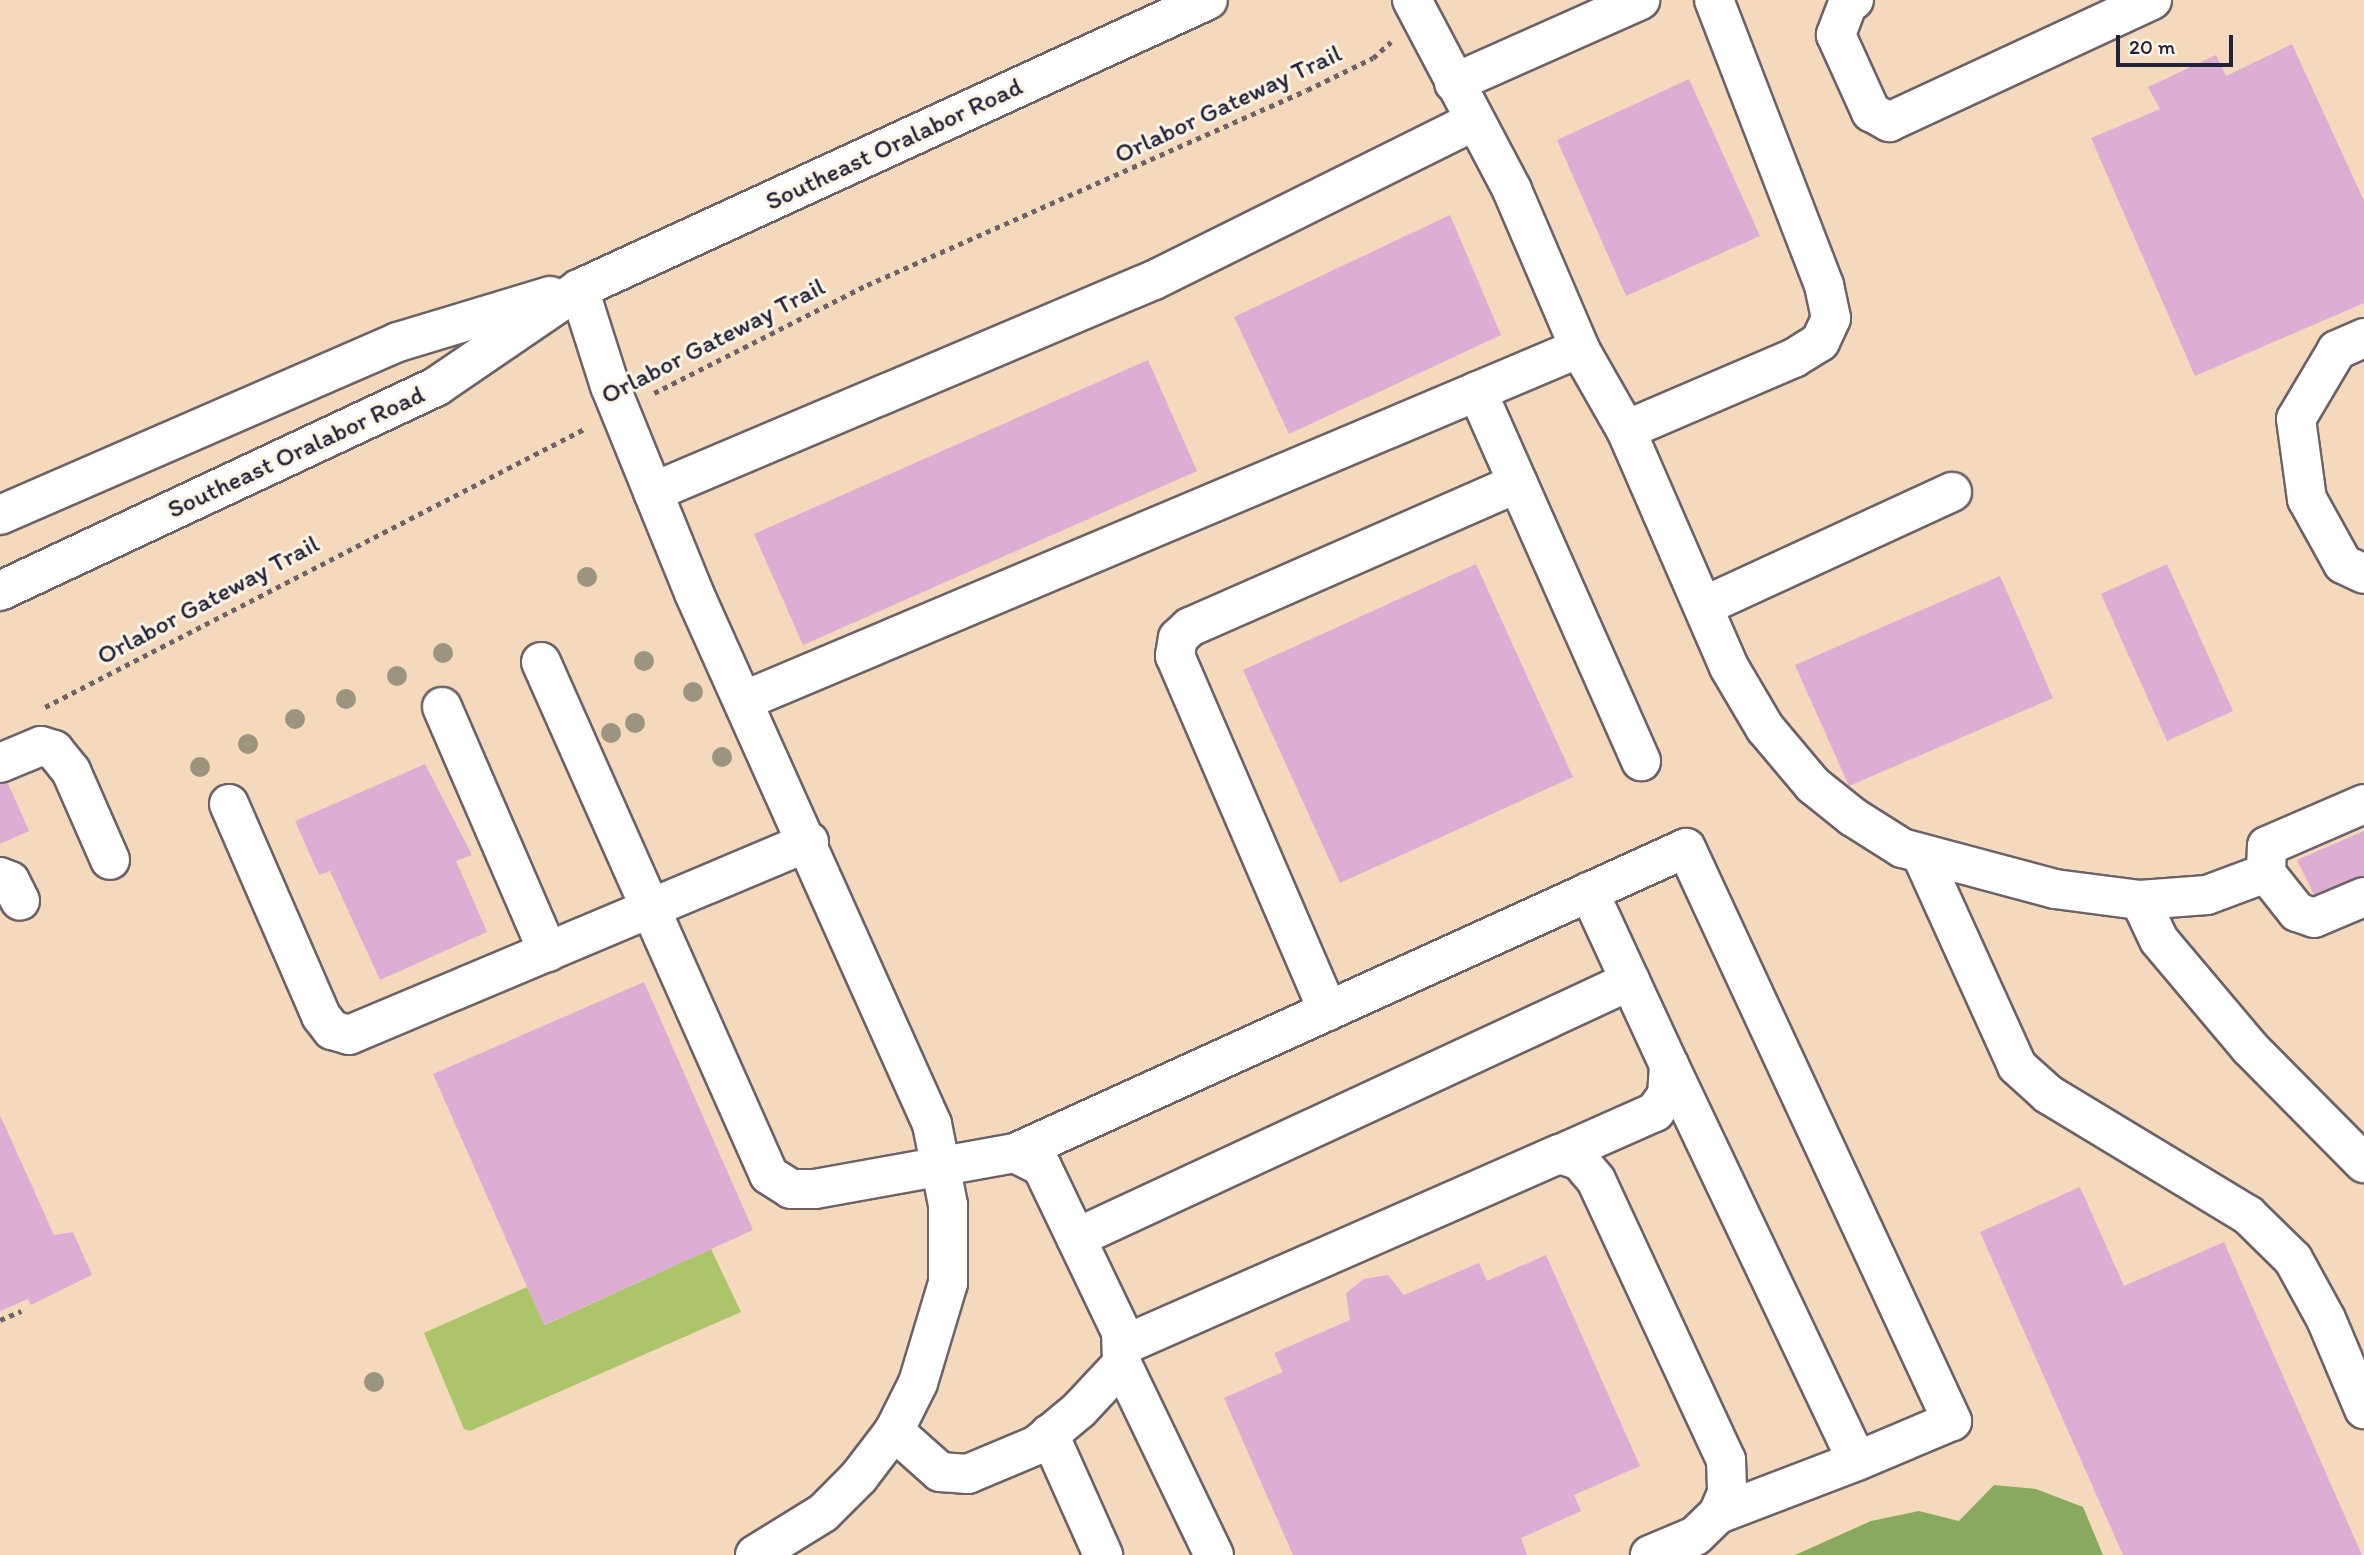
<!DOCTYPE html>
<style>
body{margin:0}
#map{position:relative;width:2364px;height:1555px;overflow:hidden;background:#f4d9bc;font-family:Itim,sans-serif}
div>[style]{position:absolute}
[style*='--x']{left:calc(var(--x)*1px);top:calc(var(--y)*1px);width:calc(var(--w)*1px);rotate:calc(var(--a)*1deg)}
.green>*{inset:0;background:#acc56a}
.forest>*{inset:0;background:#89aa5e}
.building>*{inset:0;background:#deadd4}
.path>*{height:4.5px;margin-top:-2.25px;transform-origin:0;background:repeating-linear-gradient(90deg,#6c6268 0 5px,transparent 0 10px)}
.roads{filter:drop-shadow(2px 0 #6c6268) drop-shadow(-2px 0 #6c6268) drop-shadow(0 2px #6c6268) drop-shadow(0 -2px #6c6268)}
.minor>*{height:38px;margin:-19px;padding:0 19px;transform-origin:19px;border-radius:19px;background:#fff}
.major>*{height:38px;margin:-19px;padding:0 19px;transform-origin:19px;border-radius:19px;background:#fff}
.trees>*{width:20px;height:20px;margin:-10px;border-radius:50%;background:#9b947e}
span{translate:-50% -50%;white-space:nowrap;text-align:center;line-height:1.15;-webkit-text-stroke:6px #fcf5e5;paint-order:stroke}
.street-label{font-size:26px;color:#22223b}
.scale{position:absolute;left:2116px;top:35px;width:117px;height:32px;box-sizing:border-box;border:4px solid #22223b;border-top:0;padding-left:9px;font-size:21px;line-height:24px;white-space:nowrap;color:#22223b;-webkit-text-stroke:5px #fcf5e5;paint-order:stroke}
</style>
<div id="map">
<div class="green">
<div style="clip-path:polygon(711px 1249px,741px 1312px,470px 1431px,464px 1429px,424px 1333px,527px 1287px,545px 1325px)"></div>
</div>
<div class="forest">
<div style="clip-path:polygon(1994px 1485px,2036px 1489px,2083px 1507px,2103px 1555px,1795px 1555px,1871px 1521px,1919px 1511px,1959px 1521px)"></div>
</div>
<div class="building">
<div style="clip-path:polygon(2292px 44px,2364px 201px,2364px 303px,2195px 376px,2091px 138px,2160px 109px,2148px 87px,2180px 72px,2216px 55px,2226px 76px)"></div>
<div style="clip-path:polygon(1689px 79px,1760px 236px,1626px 296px,1557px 140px)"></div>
<div style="clip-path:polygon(1450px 215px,1501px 335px,1289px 434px,1234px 317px)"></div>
<div style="clip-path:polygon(1148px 360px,1197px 471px,803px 645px,754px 534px)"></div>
<div style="clip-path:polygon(1476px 564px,1573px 777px,1340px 883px,1243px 670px)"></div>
<div style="clip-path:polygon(2167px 564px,2233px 711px,2167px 741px,2101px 594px)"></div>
<div style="clip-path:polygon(2000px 576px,2053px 698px,1849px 786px,1795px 665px)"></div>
<div style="clip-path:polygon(425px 764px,472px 855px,456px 861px,487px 932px,380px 980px,330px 871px,319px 875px,295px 821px)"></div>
<div style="clip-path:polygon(6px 779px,29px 831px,0 844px,0 782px)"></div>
<div style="clip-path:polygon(2364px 831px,2364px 883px,2318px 903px,2297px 860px)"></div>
<div style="clip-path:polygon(644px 982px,753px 1230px,544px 1325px,433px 1074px)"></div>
<div style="clip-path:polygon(0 1115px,54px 1235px,73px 1232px,92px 1275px,31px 1305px,28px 1299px,0 1311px)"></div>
<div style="clip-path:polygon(2080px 1187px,2124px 1286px,2224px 1242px,2362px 1555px,2123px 1555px,1980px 1232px)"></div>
<div style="clip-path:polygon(1546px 1255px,1640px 1466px,1574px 1495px,1581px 1511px,1521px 1538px,1527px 1555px,1293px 1555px,1224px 1398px,1283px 1372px,1274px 1353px,1350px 1320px,1346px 1293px,1364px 1279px,1388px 1275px,1404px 1295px,1479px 1263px,1487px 1281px)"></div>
</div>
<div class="path">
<div style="--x:654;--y:393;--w:239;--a:-26.9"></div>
<div style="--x:867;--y:285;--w:481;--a:-23.9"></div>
<div style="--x:1307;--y:90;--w:73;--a:-25.9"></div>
<div style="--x:1373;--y:58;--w:24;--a:-42"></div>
<div style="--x:45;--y:707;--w:606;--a:-27.28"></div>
<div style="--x:0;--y:1320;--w:23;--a:-23"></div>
</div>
<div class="roads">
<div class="minor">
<div style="--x:1412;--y:0;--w:215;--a:62.2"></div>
<div style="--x:1512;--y:190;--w:177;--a:66.8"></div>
<div style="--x:1582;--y:353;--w:89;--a:60.3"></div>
<div style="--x:1626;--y:430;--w:258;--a:66.5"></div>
<div style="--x:1729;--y:667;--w:71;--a:59.5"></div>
<div style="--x:1765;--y:728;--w:75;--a:49.9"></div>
<div style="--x:1813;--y:785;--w:51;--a:38.7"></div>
<div style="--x:1853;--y:817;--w:58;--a:32.3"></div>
<div style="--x:1902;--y:848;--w:158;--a:15"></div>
<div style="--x:2055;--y:889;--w:86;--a:7.4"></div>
<div style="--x:2140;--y:900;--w:67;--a:-4.3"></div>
<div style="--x:2207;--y:895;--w:63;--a:-20.4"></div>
<div style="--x:2266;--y:873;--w:27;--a:-88"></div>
<div style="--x:2267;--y:846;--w:106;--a:-23.4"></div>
<div style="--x:1854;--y:0;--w:7;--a:153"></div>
<div style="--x:1848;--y:3;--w:34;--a:111"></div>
<div style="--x:1836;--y:35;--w:85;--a:65.6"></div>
<div style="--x:1871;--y:112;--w:21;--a:29"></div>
<div style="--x:1889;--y:122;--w:290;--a:-24.9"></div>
<div style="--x:1454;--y:83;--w:204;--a:-24"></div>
<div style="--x:579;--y:289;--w:102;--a:72.3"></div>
<div style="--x:610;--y:386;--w:223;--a:67.9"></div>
<div style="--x:694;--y:593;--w:582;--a:65.86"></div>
<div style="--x:932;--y:1124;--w:83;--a:78.8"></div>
<div style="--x:948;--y:1205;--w:78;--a:90"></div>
<div style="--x:948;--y:1283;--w:104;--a:106.7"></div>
<div style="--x:918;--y:1383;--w:54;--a:116.6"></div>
<div style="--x:894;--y:1431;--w:58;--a:127.3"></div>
<div style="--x:859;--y:1477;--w:51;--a:135"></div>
<div style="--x:823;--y:1513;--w:80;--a:148.3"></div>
<div style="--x:2364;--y:338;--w:30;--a:156"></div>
<div style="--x:2337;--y:350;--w:80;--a:120.7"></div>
<div style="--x:2296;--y:419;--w:81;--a:82.2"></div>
<div style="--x:2307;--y:499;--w:74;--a:61"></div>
<div style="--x:2343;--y:564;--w:23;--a:25"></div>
<div style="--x:1477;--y:391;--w:405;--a:66.1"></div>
<div style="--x:1626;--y:430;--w:183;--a:-23.2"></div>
<div style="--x:1794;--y:358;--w:31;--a:-32"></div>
<div style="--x:1820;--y:342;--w:26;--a:-65"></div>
<div style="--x:1831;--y:318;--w:34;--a:-102"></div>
<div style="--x:1824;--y:285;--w:305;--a:-111.1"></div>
<div style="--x:653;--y:492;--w:544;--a:-22.94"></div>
<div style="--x:1154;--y:280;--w:358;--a:-26.4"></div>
<div style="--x:1704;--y:606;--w:273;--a:-24.7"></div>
<div style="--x:541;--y:662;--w:561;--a:66.04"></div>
<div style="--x:769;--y:1175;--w:26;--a:32"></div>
<div style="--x:791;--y:1189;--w:24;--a:0"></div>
<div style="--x:815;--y:1189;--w:203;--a:-10.2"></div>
<div style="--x:1015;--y:1153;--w:30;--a:27"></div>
<div style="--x:1042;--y:1167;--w:183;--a:64.4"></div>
<div style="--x:1121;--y:1332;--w:32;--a:88"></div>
<div style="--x:1122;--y:1364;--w:63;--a:133.1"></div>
<div style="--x:1079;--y:1410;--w:55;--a:140.2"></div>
<div style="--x:1037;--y:1445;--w:75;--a:157.2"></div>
<div style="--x:968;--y:1474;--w:28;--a:-176"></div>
<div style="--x:940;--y:1472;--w:62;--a:-138.3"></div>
<div style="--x:743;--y:701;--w:908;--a:-22.87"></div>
<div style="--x:442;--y:707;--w:267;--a:66.6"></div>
<div style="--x:0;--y:763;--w:44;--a:-22.5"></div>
<div style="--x:41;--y:746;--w:14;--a:17"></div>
<div style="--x:54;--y:750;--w:27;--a:51"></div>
<div style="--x:71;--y:771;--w:97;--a:66.3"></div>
<div style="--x:229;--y:804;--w:231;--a:66.5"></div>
<div style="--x:321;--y:1016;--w:18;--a:52"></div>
<div style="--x:332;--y:1030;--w:18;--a:16"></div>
<div style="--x:349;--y:1035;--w:499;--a:-22.8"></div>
<div style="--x:1921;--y:854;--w:233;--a:65.6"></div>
<div style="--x:2017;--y:1066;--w:42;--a:42.1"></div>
<div style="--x:2048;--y:1094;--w:234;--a:31.2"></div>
<div style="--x:2248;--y:1215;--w:63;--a:44.4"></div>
<div style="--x:2293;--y:1259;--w:68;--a:61.2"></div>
<div style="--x:2326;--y:1319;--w:98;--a:67.1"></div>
<div style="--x:2266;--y:873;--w:50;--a:51.5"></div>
<div style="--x:2297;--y:912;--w:18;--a:19"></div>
<div style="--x:2314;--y:918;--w:54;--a:-22.8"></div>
<div style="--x:0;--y:877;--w:11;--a:22"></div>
<div style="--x:10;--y:881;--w:22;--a:63"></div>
<div style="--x:2140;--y:900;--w:44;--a:64.6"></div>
<div style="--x:2159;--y:940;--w:141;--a:49.9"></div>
<div style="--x:2250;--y:1048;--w:162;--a:45.3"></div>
<div style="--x:1328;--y:1011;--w:387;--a:-113.3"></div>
<div style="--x:1175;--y:656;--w:18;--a:-81"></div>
<div style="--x:1178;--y:638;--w:16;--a:-43"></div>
<div style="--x:1190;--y:627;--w:358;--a:-23.7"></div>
<div style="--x:1669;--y:1065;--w:438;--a:64.6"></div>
<div style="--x:1857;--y:1461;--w:149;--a:159.1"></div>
<div style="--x:1015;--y:1153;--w:737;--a:-24.44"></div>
<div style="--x:1686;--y:848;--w:632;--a:65.1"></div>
<div style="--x:1952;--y:1421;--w:103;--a:157.2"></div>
<div style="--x:1560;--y:1154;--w:104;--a:-23.9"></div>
<div style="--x:1655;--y:1112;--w:21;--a:-55"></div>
<div style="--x:1667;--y:1095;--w:30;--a:-86"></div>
<div style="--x:1669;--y:1065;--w:191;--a:-114.8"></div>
<div style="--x:1076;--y:1238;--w:611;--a:-24.89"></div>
<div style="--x:1124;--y:1345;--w:476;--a:-23.7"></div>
<div style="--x:1560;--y:1154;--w:21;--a:19"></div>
<div style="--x:1580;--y:1161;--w:25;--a:50"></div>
<div style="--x:1596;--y:1180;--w:309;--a:65.1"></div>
<div style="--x:1726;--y:1460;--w:33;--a:88"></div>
<div style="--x:1727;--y:1493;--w:23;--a:113"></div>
<div style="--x:1718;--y:1514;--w:32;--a:136"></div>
<div style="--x:1695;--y:1536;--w:49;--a:157.1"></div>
<div style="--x:1122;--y:1364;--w:212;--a:64.3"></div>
<div style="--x:1049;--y:1434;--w:133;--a:65.9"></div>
</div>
<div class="major">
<div style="--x:0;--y:515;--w:434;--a:-23.5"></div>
<div style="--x:398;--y:342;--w:159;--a:-16.8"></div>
<div style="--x:0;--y:591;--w:483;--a:-25.1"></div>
<div style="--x:437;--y:386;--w:172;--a:-34.3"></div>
<div style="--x:579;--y:289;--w:692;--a:-24.68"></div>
</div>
</div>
<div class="trees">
<div style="left:587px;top:577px"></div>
<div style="left:443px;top:653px"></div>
<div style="left:644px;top:661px"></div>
<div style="left:397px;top:676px"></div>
<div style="left:693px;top:692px"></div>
<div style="left:346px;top:699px"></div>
<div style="left:295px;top:719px"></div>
<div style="left:635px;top:723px"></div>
<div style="left:611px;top:733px"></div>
<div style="left:248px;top:744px"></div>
<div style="left:722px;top:757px"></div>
<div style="left:200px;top:767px"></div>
<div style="left:374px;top:1382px"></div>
</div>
<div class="street-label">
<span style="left:1228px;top:104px;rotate:-25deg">Orlabor Gateway Trail</span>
<span style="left:894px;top:144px;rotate:-25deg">Southeast Oralabor Road</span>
<span style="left:713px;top:341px;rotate:-27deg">Orlabor Gateway Trail</span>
<span style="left:296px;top:452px;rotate:-25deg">Southeast Oralabor Road</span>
<span style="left:208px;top:600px;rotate:-28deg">Orlabor Gateway Trail</span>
</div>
<div class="scale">20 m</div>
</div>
